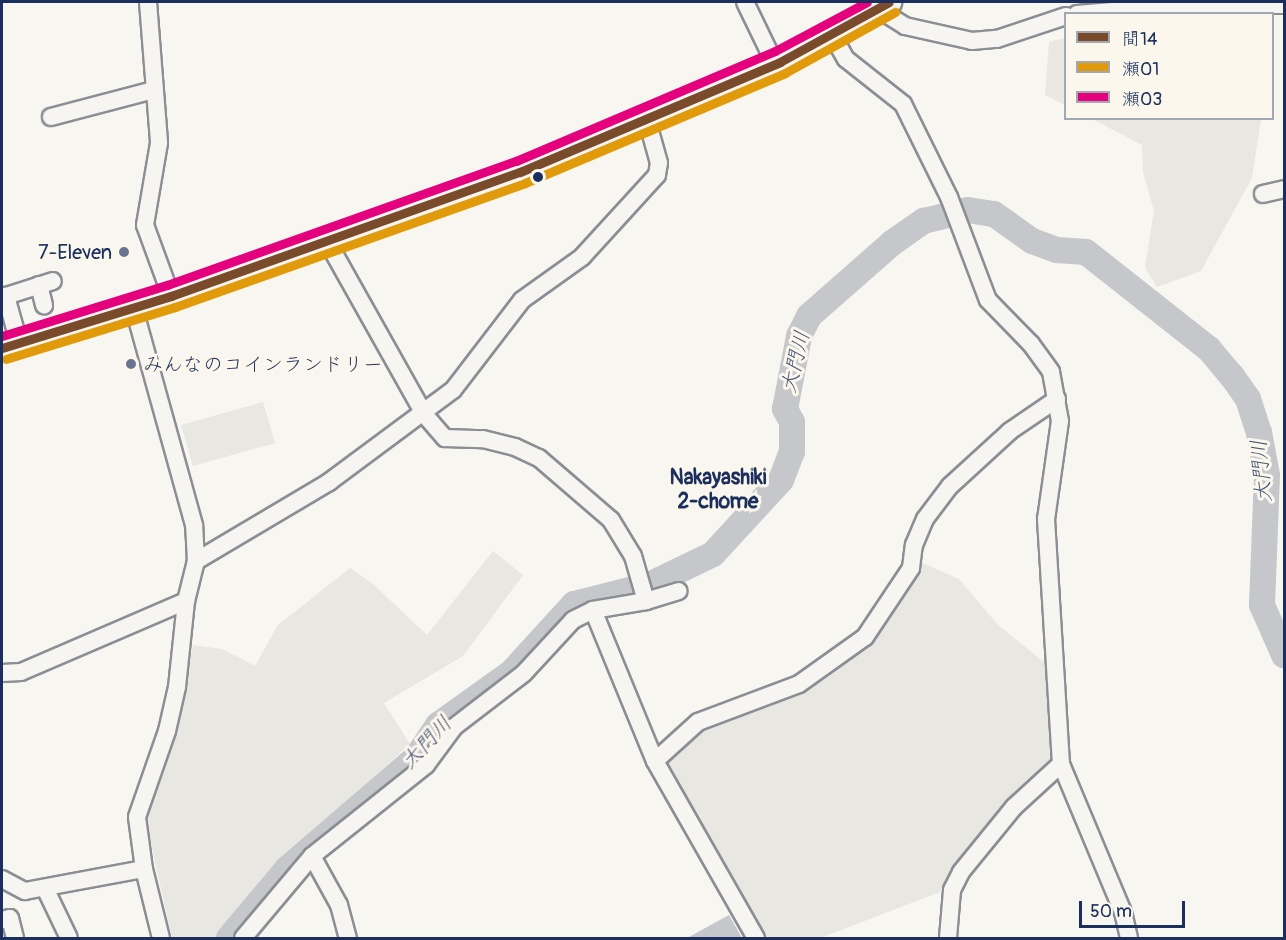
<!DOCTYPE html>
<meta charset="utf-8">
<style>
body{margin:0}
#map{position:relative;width:1286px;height:940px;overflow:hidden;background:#f8f6f0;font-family:Pangolin,"Klee One",sans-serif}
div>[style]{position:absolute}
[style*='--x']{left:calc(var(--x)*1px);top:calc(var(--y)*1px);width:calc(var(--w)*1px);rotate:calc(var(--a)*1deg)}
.green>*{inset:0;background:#e8e7e2}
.water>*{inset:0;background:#c5c7cb}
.river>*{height:26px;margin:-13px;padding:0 13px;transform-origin:13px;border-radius:13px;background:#c5c7cb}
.roads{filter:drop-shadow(2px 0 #8b8e94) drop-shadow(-2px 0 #8b8e94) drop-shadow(0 2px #8b8e94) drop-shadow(0 -2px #8b8e94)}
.minor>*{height:16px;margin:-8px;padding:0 8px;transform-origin:8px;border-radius:8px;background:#f6f5f1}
.secondary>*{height:24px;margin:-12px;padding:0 12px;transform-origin:12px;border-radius:12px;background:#f6f5f1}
.bus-1>*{height:9px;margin:-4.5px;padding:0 4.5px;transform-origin:4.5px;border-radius:4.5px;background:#7a4b2a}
.bus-2>*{height:9px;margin:-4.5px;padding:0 4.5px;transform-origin:4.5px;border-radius:4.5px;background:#e19a09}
.bus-3>*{height:9px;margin:-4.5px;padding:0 4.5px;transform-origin:4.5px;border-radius:4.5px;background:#e5007d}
.dots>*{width:16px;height:16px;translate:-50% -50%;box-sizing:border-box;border:3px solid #fbf7ec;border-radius:50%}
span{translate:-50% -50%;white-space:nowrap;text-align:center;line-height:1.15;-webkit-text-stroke:6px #fbf7ec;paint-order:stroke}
.poi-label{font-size:20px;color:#1b2f5e}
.right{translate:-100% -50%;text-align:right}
.left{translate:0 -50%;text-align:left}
.water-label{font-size:21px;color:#47577a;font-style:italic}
.neighbourhood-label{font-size:21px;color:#1b2f5e;font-weight:700}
.frame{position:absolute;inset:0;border:3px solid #1b2f5e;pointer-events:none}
.legend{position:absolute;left:1064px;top:12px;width:210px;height:108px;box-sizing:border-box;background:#fbf7ec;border:2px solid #a1a7b3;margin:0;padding:8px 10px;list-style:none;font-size:18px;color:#1b2f5e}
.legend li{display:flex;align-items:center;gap:12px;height:30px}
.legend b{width:30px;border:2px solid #a1a7b3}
.scale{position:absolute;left:1079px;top:901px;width:106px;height:27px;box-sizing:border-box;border:3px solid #1b2f5e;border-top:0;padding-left:8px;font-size:18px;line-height:21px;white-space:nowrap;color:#1b2f5e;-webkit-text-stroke:4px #fbf7ec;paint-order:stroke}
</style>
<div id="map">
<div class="green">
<div style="clip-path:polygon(1065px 38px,1066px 38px,1065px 105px,1045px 95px,1049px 42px)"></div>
<div style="clip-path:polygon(1092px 119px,1261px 119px,1252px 178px,1201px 271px,1157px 287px,1145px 267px,1154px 211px,1143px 172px,1142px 145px)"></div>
<div style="clip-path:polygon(263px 402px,275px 443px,193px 466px,181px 425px)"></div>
<div style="clip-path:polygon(493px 551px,523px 575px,463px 656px,384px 703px,410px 744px,267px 874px,218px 938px,172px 938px,147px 826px,148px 805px,186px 685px,193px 645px,222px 649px,255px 666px,278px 625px,350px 568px,372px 583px,427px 635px)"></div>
<div style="clip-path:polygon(918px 561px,959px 579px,998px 625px,1045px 663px,1054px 762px,985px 826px,940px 892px,820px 938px,762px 938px,659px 761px,676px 734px,750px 711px,841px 644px,874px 615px)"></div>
</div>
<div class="water">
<div style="clip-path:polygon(729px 915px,742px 938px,687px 938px)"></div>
</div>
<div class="river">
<div style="--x:229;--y:938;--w:92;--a:-49.9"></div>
<div style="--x:288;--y:868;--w:169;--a:-40.7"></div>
<div style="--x:416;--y:758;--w:40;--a:-56"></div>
<div style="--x:438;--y:725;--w:91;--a:-35.6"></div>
<div style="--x:512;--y:672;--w:92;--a:-47.6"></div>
<div style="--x:574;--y:604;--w:77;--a:-14.2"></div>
<div style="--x:649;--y:585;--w:71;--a:-25.8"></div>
<div style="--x:713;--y:554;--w:100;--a:-47.4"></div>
<div style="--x:781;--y:480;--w:30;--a:-69"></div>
<div style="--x:792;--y:452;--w:30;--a:-90"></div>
<div style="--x:792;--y:422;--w:15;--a:-118"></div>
<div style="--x:785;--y:409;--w:74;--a:-79.1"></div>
<div style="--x:799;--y:336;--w:22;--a:-63"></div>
<div style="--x:809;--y:316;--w:111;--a:-41.3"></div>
<div style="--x:892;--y:243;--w:39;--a:-35"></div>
<div style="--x:924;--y:221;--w:45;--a:-14"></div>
<div style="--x:968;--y:210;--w:26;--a:9"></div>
<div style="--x:994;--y:214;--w:47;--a:35.4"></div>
<div style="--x:1032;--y:241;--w:27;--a:20"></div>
<div style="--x:1057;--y:250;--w:29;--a:4"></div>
<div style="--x:1086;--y:252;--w:157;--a:38.3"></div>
<div style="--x:1209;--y:349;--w:35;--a:50"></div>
<div style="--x:1232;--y:376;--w:28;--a:55"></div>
<div style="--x:1248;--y:399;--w:35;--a:72"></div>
<div style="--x:1259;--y:432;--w:44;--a:79.5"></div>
<div style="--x:1267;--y:475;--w:130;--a:92.2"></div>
<div style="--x:1262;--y:605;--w:55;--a:66.3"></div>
</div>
<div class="roads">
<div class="minor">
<div style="--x:148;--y:2;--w:141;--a:85.5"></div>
<div style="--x:159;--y:143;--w:83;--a:99.7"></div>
<div style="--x:145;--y:225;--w:76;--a:69.9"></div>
<div style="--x:745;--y:2;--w:69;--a:64.2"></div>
<div style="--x:878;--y:9;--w:32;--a:32"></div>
<div style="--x:905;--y:26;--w:69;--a:12.6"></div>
<div style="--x:972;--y:41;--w:25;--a:-5"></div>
<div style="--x:997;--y:39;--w:73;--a:-18.4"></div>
<div style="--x:1077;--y:14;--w:107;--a:-4.8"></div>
<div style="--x:1184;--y:5;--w:100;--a:0"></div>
<div style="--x:833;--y:36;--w:26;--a:61"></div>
<div style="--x:846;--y:59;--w:73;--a:38.3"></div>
<div style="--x:903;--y:104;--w:104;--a:63.7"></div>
<div style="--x:949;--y:197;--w:110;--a:69.3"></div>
<div style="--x:988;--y:300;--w:62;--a:45.7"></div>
<div style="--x:1031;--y:344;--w:34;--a:54"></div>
<div style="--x:1051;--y:372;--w:50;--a:79.6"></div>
<div style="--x:1060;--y:421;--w:99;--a:98.1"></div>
<div style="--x:1046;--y:519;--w:245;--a:86.5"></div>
<div style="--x:1061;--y:764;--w:160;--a:67.3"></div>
<div style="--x:1123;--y:912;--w:27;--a:77"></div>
<div style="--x:51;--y:117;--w:106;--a:-14.7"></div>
<div style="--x:1263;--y:194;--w:22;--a:-13"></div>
<div style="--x:327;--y:241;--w:198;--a:60.7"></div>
<div style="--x:424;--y:414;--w:32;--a:49"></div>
<div style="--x:445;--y:438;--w:38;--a:2"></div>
<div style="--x:483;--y:439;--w:33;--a:14"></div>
<div style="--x:515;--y:447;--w:26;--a:25"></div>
<div style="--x:539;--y:458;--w:95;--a:40.7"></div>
<div style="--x:611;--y:520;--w:42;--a:58.6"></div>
<div style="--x:633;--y:556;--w:47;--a:73.9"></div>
<div style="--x:39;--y:285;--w:21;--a:76"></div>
<div style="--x:19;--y:343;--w:49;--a:-105.5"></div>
<div style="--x:6;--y:296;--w:49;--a:-17.7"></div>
<div style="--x:196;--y:561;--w:155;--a:-30.7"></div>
<div style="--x:329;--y:482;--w:154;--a:-36.6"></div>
<div style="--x:453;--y:390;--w:113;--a:-52.5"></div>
<div style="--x:522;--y:300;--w:74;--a:-35.6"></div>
<div style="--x:582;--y:257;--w:111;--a:-47.6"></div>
<div style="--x:657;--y:175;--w:12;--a:-81"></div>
<div style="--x:659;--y:163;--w:45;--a:-105.6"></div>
<div style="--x:593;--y:610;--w:163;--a:67.7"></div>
<div style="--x:655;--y:761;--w:204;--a:60.3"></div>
<div style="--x:2;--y:673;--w:19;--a:-3"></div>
<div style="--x:21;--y:672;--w:180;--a:-23.3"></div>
<div style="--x:186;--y:601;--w:41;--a:-76"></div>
<div style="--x:196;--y:561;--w:36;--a:-93"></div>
<div style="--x:194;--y:525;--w:225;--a:-105.5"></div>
<div style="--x:655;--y:761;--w:58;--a:-42.2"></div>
<div style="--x:698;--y:722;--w:108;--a:-20.6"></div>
<div style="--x:799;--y:684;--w:81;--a:-35.5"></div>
<div style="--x:865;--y:637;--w:83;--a:-56.3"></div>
<div style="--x:911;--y:568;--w:23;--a:-83"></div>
<div style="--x:914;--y:545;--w:28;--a:-67"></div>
<div style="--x:925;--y:519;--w:41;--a:-52.9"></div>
<div style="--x:950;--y:486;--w:81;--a:-42.5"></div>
<div style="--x:1010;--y:431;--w:57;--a:-34.2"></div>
<div style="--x:312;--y:856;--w:56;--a:61.1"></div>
<div style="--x:339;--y:905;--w:34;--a:75"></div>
<div style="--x:144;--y:869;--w:71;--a:76.2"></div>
<div style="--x:2;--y:879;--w:26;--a:28"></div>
<div style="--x:25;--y:891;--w:121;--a:-10.5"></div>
<div style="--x:144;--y:869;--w:52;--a:-97.7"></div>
<div style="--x:137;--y:817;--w:91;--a:-70.8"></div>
<div style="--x:167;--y:731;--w:45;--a:-77.2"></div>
<div style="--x:177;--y:687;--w:86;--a:-84"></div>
<div style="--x:45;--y:888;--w:55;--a:64.4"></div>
<div style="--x:2;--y:920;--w:8;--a:-14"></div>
<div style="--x:10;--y:918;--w:21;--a:76"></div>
<div style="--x:243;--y:938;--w:107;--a:-49.9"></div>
<div style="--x:312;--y:856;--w:146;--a:-38.6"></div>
<div style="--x:426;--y:765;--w:47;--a:-53.6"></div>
<div style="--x:454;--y:727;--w:88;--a:-37.6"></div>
<div style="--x:524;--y:673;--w:72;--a:-47.2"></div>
<div style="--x:573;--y:620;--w:22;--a:-27"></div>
<div style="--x:593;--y:610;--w:54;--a:-9.6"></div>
<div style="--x:646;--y:601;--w:34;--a:-17"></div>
<div style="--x:948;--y:938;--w:48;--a:-85.2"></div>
<div style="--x:952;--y:890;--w:20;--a:-63"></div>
<div style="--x:961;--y:872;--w:84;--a:-50.8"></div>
<div style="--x:1014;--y:807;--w:64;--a:-42.5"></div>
</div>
<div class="secondary">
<div style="--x:2;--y:348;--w:177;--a:-17.1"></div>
<div style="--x:171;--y:296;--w:370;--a:-19.6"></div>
<div style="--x:520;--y:172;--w:282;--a:-22.9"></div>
<div style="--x:780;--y:62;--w:59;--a:-26.1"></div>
<div style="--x:833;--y:36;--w:66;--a:-31.3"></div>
</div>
</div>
<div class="bus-1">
<div style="--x:2;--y:348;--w:177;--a:-17.1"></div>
<div style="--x:171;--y:296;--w:370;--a:-19.6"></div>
<div style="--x:520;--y:172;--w:282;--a:-22.9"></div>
<div style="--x:780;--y:62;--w:124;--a:-28.8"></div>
</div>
<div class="bus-2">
<div style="--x:6;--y:359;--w:177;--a:-17.1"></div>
<div style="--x:175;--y:307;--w:371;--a:-19.5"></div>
<div style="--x:525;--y:183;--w:282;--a:-22.9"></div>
<div style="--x:785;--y:73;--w:126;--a:-29"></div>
</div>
<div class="bus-3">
<div style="--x:2;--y:336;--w:173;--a:-17.2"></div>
<div style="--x:167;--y:285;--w:370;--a:-19.6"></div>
<div style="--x:516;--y:161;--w:281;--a:-23"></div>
<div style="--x:775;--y:51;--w:104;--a:-28"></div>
</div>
<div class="dots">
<div style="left:538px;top:177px;background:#1b2f5e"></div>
<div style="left:124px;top:252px;background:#687591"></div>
<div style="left:131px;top:364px;background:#687591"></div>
</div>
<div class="poi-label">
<span class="right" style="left:112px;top:252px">7-Eleven</span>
<span class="left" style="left:143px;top:364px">みんなのコインランドリー</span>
</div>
<div class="water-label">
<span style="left:796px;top:362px;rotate:-76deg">大門川</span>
<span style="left:1262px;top:471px;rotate:-95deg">大門川</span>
<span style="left:427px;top:743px;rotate:-47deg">大門川</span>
</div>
<div class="neighbourhood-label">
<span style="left:718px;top:490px">Nakayashiki<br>2-chome</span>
</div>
<div class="frame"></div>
<ul class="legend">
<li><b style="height:8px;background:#7a4b2a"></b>間14</li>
<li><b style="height:8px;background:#e19a09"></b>瀬01</li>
<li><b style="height:8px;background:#e5007d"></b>瀬03</li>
</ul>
<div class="scale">50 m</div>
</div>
